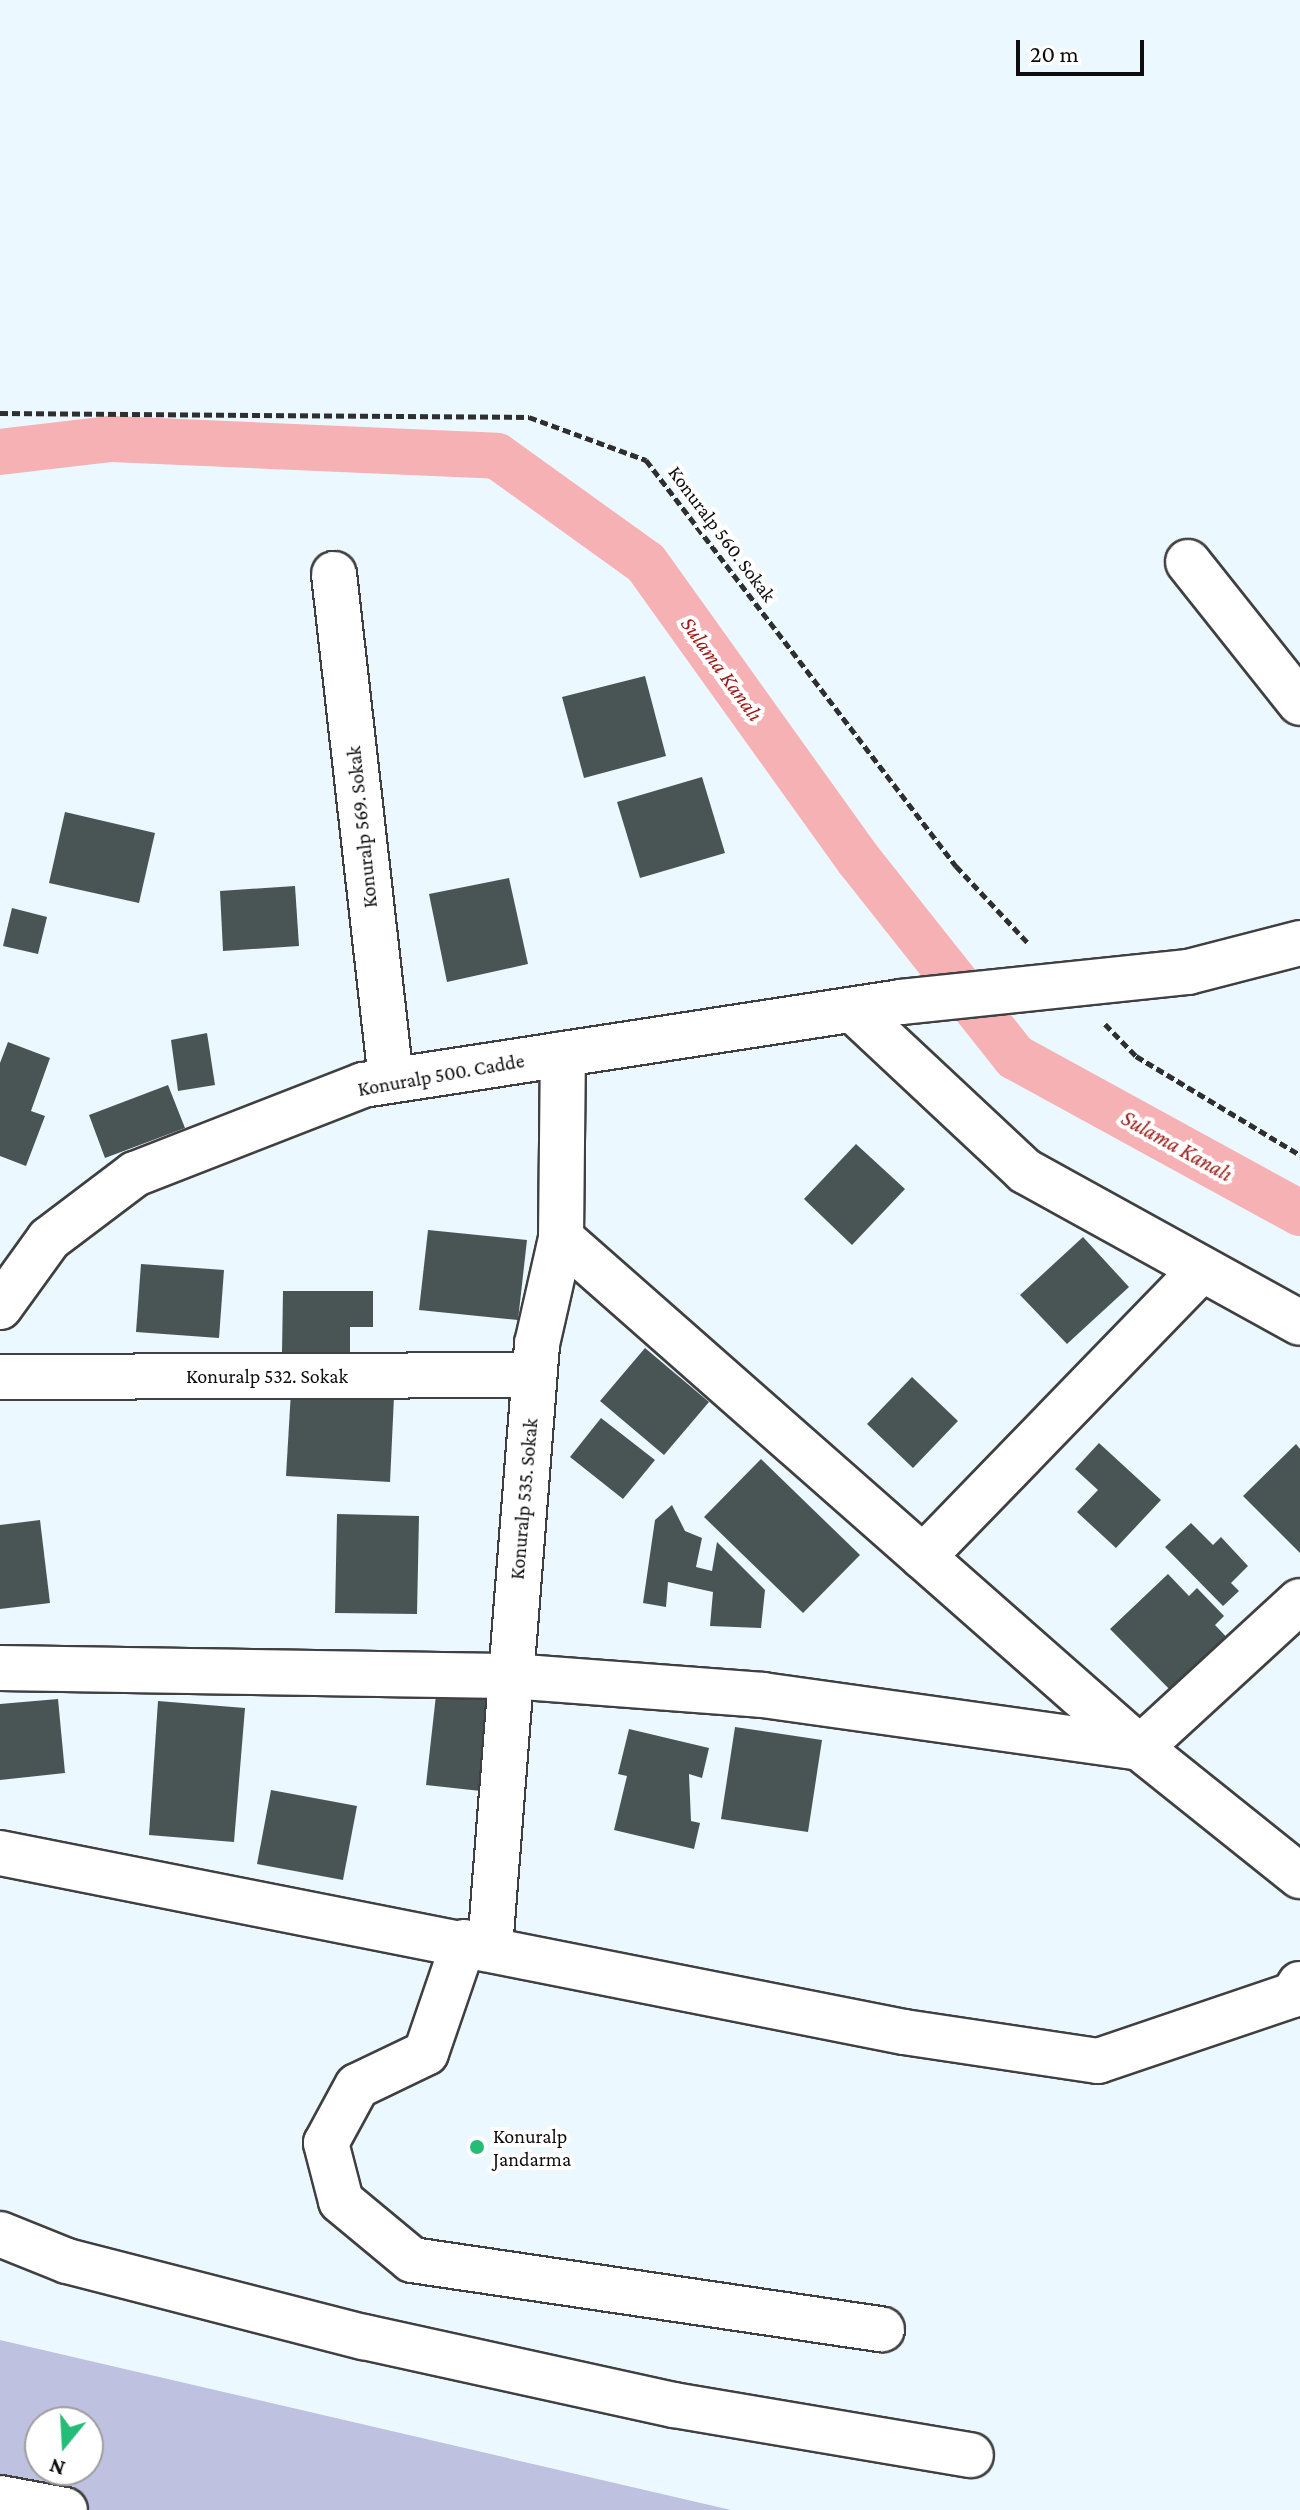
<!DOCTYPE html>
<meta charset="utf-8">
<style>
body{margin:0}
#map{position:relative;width:1300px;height:2510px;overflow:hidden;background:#ecf8ff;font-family:"Crimson Pro",serif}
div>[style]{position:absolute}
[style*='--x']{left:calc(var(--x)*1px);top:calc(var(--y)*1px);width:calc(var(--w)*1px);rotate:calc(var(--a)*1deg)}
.cemetery>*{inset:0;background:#bec1e0}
.canal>*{height:46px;margin:-23px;padding:0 23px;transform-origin:23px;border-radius:23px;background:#f6b1b4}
.building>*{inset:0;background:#495555}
.path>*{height:5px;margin-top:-2.5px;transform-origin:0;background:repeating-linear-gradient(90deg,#2f2f2f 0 8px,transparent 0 12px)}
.roads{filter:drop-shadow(2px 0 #404040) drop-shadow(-2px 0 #404040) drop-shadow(0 2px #404040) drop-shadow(0 -2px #404040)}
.minor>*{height:44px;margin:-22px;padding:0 22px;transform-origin:22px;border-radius:22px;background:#fff}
.dots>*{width:22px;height:22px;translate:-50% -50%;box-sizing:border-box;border:4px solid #fff;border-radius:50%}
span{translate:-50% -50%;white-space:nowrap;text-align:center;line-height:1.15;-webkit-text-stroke:8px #fff;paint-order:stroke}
.street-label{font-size:20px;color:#0d0d0d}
.poi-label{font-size:20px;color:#0d0d0d}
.left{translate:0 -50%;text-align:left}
.water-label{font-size:22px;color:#9e1916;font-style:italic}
.north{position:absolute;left:24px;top:2406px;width:80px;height:80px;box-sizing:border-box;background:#fff;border:2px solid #9e9e9e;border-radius:50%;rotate:198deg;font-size:22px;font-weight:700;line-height:32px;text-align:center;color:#0d0d0d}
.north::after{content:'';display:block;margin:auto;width:28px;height:36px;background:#25bc77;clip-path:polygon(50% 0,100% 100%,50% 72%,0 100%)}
.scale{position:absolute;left:1016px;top:40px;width:128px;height:36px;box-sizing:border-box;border:4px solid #0d0d0d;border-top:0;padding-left:10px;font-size:24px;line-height:28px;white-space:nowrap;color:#0d0d0d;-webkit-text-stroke:6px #fff;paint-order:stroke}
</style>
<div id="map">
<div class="cemetery">
<div style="clip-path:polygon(evenodd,0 2340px,731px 2510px,0 2510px,0 2340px,40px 2422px,88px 2422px,88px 2470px,40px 2470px,40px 2422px)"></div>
</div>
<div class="canal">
<div style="--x:0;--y:452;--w:112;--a:-6.7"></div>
<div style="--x:111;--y:439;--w:386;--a:2.5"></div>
<div style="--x:497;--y:456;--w:183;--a:35.7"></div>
<div style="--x:646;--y:563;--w:364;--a:54.4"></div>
<div style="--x:858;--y:859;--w:253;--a:51.6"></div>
<div style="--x:1015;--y:1057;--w:325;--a:28.7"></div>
</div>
<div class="building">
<div style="clip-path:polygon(645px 676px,666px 756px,584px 778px,562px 697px)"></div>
<div style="clip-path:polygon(702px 777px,725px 853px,640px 878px,617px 802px)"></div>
<div style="clip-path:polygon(65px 812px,155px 833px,139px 903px,49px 883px)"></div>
<div style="clip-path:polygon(509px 878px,528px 964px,447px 982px,429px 894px)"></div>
<div style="clip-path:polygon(295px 886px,299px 946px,223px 951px,220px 891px)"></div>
<div style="clip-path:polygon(12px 908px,47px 917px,38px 954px,3px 946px)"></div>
<div style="clip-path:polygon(207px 1033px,215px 1085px,178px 1091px,171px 1040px)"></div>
<div style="clip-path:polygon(8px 1042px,50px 1058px,31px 1111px,45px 1116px,26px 1166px,0 1156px,0 1063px)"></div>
<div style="clip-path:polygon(168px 1085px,185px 1128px,105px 1158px,89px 1115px)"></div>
<div style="clip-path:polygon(856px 1144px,905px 1189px,852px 1245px,804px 1199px)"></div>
<div style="clip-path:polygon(428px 1230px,527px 1240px,518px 1320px,419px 1310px)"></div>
<div style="clip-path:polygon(1083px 1237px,1129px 1287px,1067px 1344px,1020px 1295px)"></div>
<div style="clip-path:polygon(141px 1264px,224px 1270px,219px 1338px,136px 1332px)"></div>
<div style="clip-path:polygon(283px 1291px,373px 1291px,373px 1327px,350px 1327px,350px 1352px,282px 1352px)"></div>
<div style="clip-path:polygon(645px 1348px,709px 1402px,664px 1455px,600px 1401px)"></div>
<div style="clip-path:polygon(912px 1377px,958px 1421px,913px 1468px,867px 1424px)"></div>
<div style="clip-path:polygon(291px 1391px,394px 1397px,390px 1482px,286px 1476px)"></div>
<div style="clip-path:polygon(601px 1418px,655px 1460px,623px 1499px,570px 1457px)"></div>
<div style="clip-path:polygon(1099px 1443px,1161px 1500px,1116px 1548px,1077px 1512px,1098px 1490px,1075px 1469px)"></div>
<div style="clip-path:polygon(1296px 1444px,1300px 1449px,1300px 1553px,1243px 1496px)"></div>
<div style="clip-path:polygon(761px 1459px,860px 1555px,803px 1613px,704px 1517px)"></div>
<div style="clip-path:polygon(672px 1505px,685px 1531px,702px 1538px,696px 1567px,712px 1571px,717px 1542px,765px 1590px,761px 1628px,710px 1626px,713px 1592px,668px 1582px,666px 1607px,643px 1603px,655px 1520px)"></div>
<div style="clip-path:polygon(337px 1514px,419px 1516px,417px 1614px,335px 1613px)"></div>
<div style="clip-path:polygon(40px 1520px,50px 1603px,0 1609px,0 1525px)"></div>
<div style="clip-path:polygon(1191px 1523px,1213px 1545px,1221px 1537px,1248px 1566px,1231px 1583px,1239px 1591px,1223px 1606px,1165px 1547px)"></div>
<div style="clip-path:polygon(1168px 1574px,1189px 1596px,1197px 1588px,1224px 1616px,1215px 1625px,1236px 1647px,1180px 1700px,1110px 1629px)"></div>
<div style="clip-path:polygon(436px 1695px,500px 1701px,490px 1792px,426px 1785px)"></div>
<div style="clip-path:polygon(58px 1699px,65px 1773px,0 1780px,0 1704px)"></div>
<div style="clip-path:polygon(158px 1701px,245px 1708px,234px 1842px,149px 1835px)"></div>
<div style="clip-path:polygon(735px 1727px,822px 1740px,808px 1832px,721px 1819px)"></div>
<div style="clip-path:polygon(629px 1729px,709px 1748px,702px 1778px,689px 1774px,691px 1821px,700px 1823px,694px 1849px,614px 1830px,627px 1776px,618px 1774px)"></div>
<div style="clip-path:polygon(271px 1790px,357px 1806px,343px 1880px,257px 1864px)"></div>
</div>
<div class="path">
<div style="--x:0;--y:413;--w:529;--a:0.43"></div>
<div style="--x:529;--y:417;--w:125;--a:20.2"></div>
<div style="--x:646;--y:460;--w:511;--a:52.64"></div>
<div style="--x:956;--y:866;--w:107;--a:46.9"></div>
<div style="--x:1105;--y:1024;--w:45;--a:45.9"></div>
<div style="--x:1136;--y:1056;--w:192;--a:31.1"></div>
</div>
<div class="roads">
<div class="minor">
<div style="--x:1188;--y:562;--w:180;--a:51.5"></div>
<div style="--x:334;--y:574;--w:509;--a:83.57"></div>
<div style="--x:853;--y:1010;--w:236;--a:43.1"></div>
<div style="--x:1025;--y:1171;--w:314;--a:28.9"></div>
<div style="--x:561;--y:1238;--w:772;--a:41.37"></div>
<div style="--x:1140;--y:1748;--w:205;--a:38.7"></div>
<div style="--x:0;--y:1307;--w:84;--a:-54.2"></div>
<div style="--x:49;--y:1239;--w:108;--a:-37.1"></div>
<div style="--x:135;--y:1174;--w:245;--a:-21.3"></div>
<div style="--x:363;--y:1085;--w:544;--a:-8.77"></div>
<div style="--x:901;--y:1002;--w:289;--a:-6"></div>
<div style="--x:1188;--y:972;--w:116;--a:-14.5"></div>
<div style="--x:0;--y:1377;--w:534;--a:-0.21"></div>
<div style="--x:923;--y:1557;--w:401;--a:-45.9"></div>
<div style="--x:0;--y:1668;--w:510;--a:0.9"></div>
<div style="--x:510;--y:1676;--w:254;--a:4.3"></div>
<div style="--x:763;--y:1695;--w:381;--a:8"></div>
<div style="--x:1140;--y:1748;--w:217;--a:-42.6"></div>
<div style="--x:0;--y:1853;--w:922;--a:11.2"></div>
<div style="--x:904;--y:2032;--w:196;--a:8.5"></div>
<div style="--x:1098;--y:2061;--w:206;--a:-18.7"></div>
<div style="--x:1293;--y:1995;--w:13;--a:-58"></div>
<div style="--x:464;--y:1942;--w:117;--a:108.9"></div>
<div style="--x:426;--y:2053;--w:76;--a:154.4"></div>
<div style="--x:357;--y:2086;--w:65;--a:118.5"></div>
<div style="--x:326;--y:2143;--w:60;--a:75.5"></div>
<div style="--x:341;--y:2201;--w:92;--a:39.7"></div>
<div style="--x:412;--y:2260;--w:475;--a:8.4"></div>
<div style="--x:490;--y:1947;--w:605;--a:-85.54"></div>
<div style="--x:537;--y:1344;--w:109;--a:-77.2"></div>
<div style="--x:561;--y:1238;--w:184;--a:-89.4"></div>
<div style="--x:0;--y:2234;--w:72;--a:21.9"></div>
<div style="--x:67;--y:2261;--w:307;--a:14.4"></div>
<div style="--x:364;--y:2337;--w:317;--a:12.4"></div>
<div style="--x:674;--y:2405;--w:301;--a:9.6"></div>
<div style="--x:0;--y:2498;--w:66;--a:10.5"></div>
</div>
</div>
<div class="dots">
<div style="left:477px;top:2147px;background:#25bc77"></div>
</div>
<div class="street-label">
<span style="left:722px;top:534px;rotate:53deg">Konuralp 560. Sokak</span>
<span style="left:362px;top:827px;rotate:-96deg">Konuralp 569. Sokak</span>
<span style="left:441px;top:1075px;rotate:-10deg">Konuralp 500. Cadde</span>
<span style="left:267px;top:1376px">Konuralp 532. Sokak</span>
<span style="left:524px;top:1499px;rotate:-85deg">Konuralp 535. Sokak</span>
</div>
<div class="poi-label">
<span class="left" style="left:493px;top:2148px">Konuralp<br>Jandarma</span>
</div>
<div class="water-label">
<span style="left:722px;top:669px;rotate:54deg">Sulama Kanalı</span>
<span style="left:1177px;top:1146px;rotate:29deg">Sulama Kanalı</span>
</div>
<div class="north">N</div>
<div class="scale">20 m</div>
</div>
